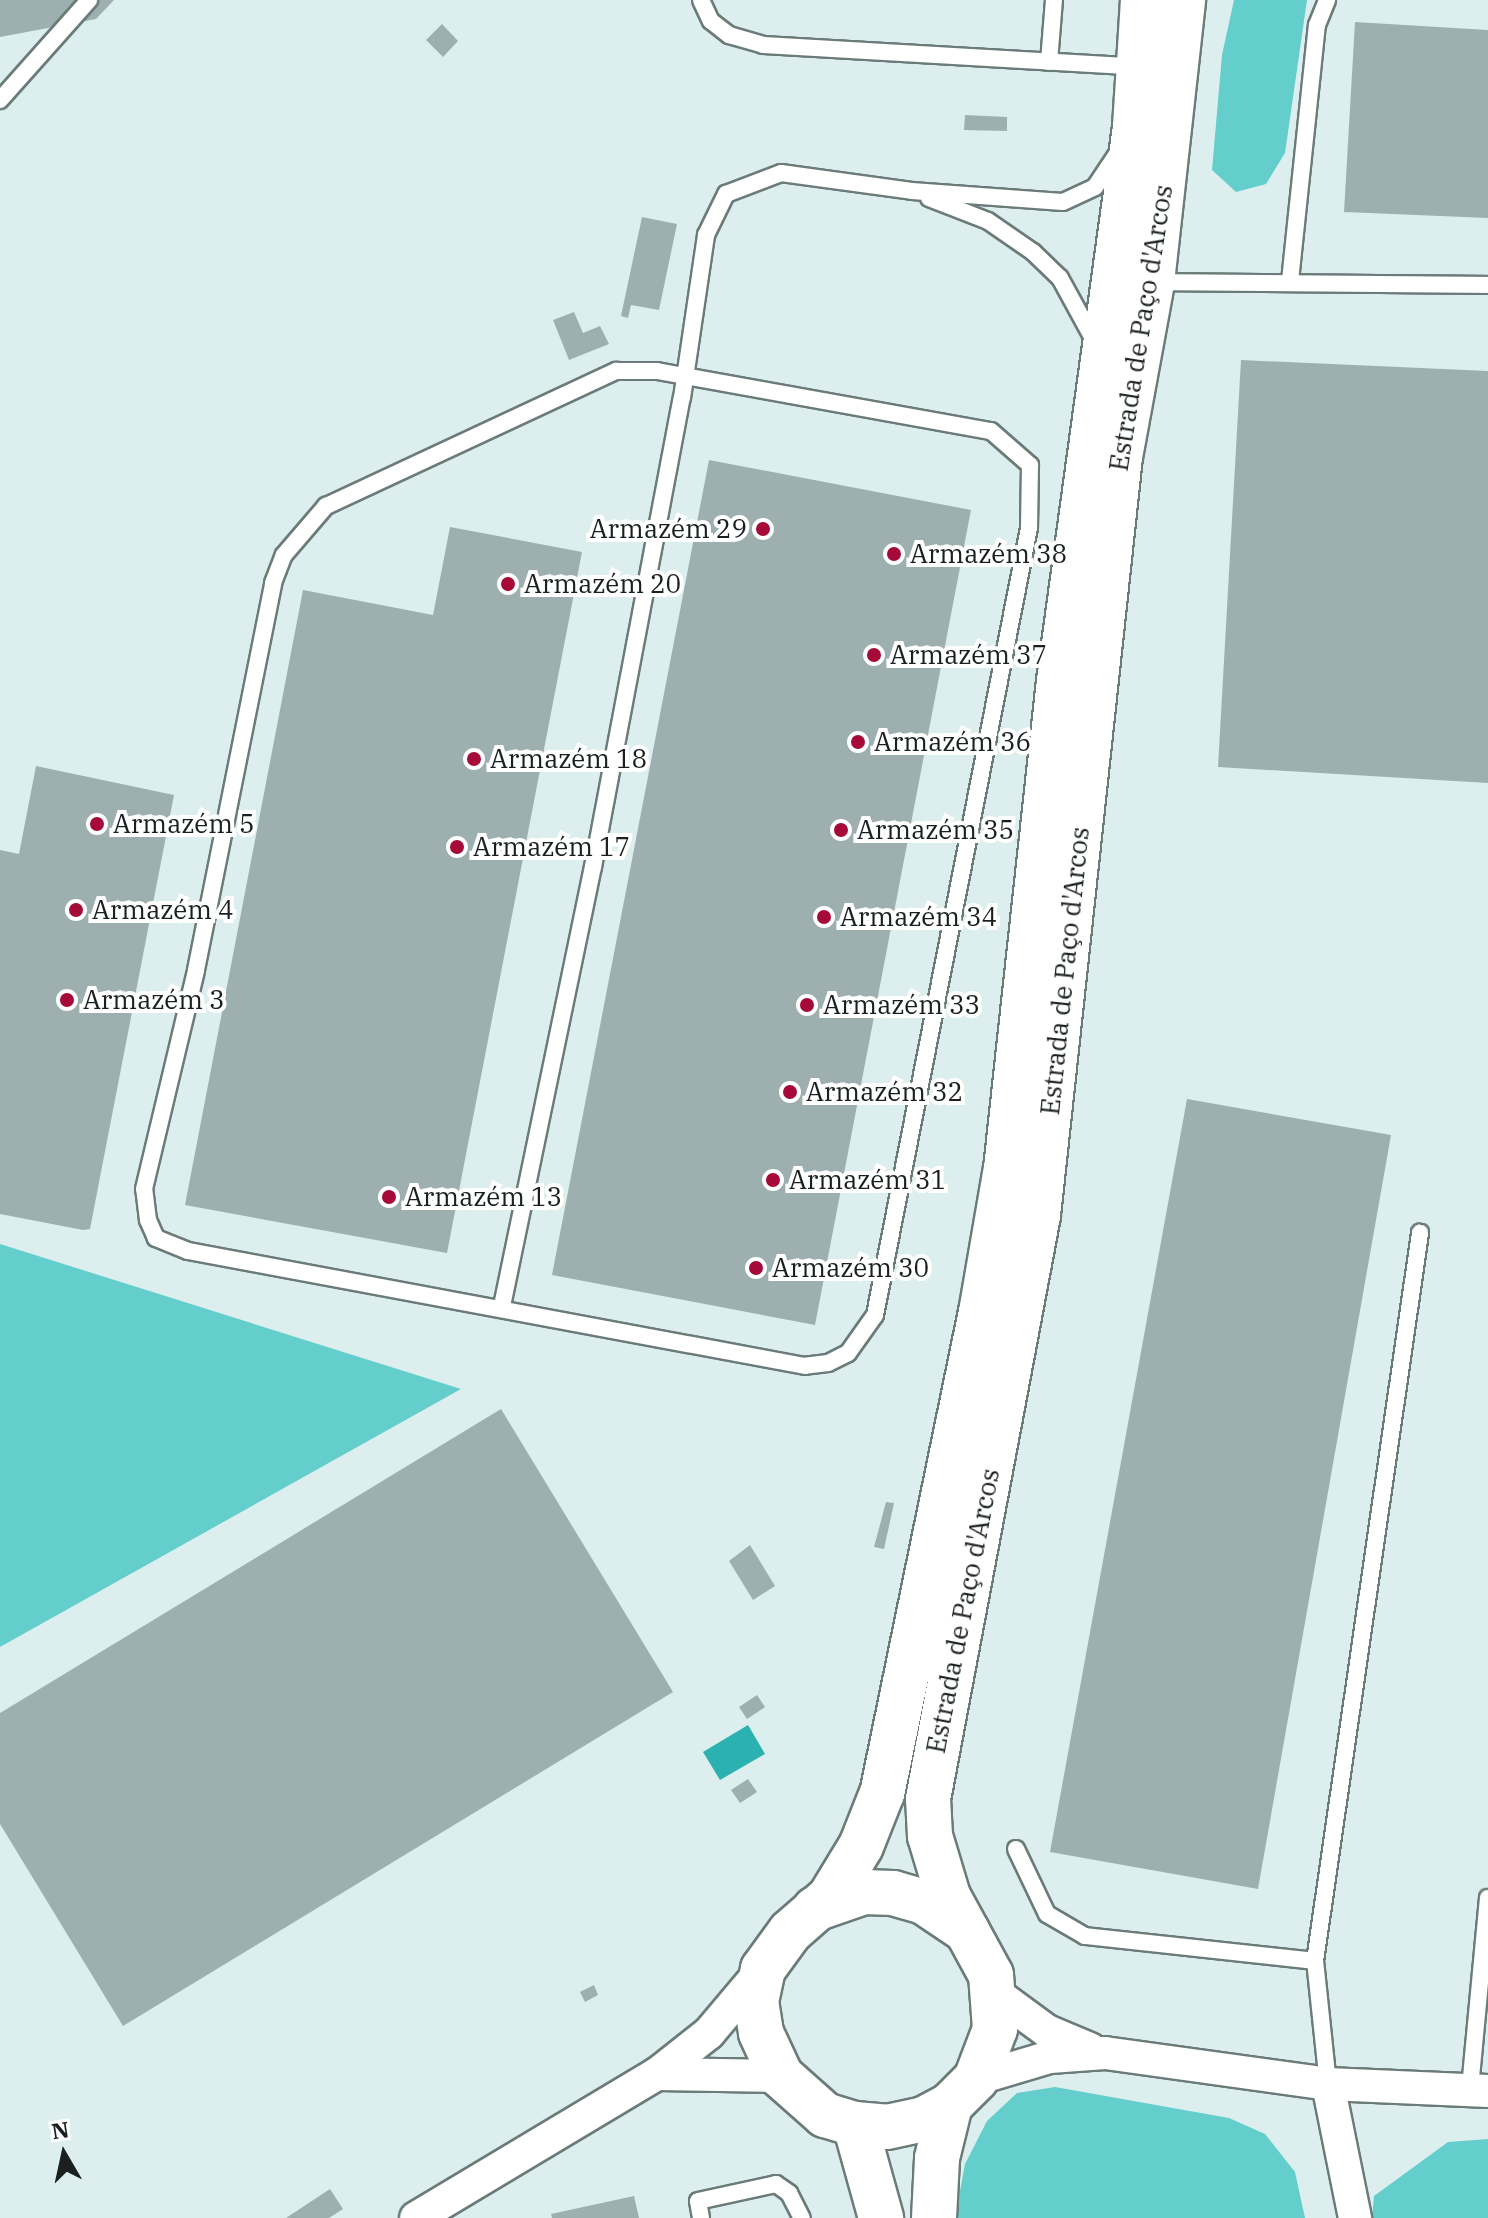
<!DOCTYPE html>
<meta charset="utf-8">
<style>
body{margin:0}
#map{position:relative;width:1488px;height:2218px;overflow:hidden;background:#dcefee;font-family:"IBM Plex Serif",serif}
div>[style]{position:absolute}
[style*='--x']{left:calc(var(--x)*1px);top:calc(var(--y)*1px);width:calc(var(--w)*1px);rotate:calc(var(--a)*1deg)}
.green>*{inset:0;background:#63cecc}
.water>*{inset:0;background:#2ab1b0}
.building>*{inset:0;background:#9eafaf}
.roads{filter:drop-shadow(2px 0 #6b7b7a) drop-shadow(-2px 0 #6b7b7a) drop-shadow(0 2px #6b7b7a) drop-shadow(0 -2px #6b7b7a)}
.service>*{height:16px;margin:-8px;padding:0 8px;transform-origin:8px;border-radius:8px;background:#fff}
.minor>*{height:32px;margin:-16px;padding:0 16px;transform-origin:16px;border-radius:16px;background:#fff}
.primary>*{height:44px;margin:-22px;padding:0 22px;transform-origin:22px;border-radius:22px;background:#fff}
.dots>*{width:22px;height:22px;translate:-50% -50%;box-sizing:border-box;border:4px solid #fff;border-radius:50%}
span{translate:-50% -50%;white-space:nowrap;text-align:center;line-height:1.15;-webkit-text-stroke:8px #fff;paint-order:stroke}
.street-label{font-size:26px;color:#1a2020}
.poi-label{font-size:26px;color:#1a2020}
.right{translate:-100% -50%;text-align:right}
.left{translate:0 -50%;text-align:left}
.north{position:absolute;left:24px;top:2114px;width:80px;height:80px;-webkit-text-stroke:6px #fff;paint-order:stroke;rotate:351deg;font-size:22px;font-weight:700;line-height:32px;text-align:center;color:#1a2020}
.north::after{content:'';display:block;margin:auto;width:28px;height:36px;background:#1a2020;clip-path:polygon(50% 0,100% 100%,50% 72%,0 100%)}
</style>
<div id="map">
<div class="green">
<div style="clip-path:polygon(1234px 0,1307px 0,1285px 153px,1266px 184px,1236px 192px,1212px 170px,1222px 55px)"></div>
<div style="clip-path:polygon(0 1244px,461px 1389px,0 1647px)"></div>
<div style="clip-path:polygon(1055px 2087px,1229px 2118px,1265px 2134px,1295px 2172px,1305px 2218px,955px 2218px,965px 2164px,987px 2121px,1017px 2093px)"></div>
<div style="clip-path:polygon(1488px 2139px,1488px 2218px,1372px 2218px,1374px 2196px,1448px 2142px)"></div>
</div>
<div class="water">
<div style="clip-path:polygon(748px 1725px,765px 1754px,720px 1780px,703px 1752px)"></div>
</div>
<div class="building">
<div style="clip-path:polygon(0 0,114px 0,96px 19px,0 37px)"></div>
<div style="clip-path:polygon(1355px 22px,1488px 30px,1488px 218px,1344px 212px)"></div>
<div style="clip-path:polygon(442px 24px,458px 41px,443px 57px,426px 40px)"></div>
<div style="clip-path:polygon(965px 115px,1007px 117px,1007px 131px,964px 130px)"></div>
<div style="clip-path:polygon(642px 217px,677px 224px,659px 310px,631px 305px,628px 318px,621px 316px)"></div>
<div style="clip-path:polygon(574px 312px,583px 333px,600px 326px,609px 344px,569px 360px,553px 320px)"></div>
<div style="clip-path:polygon(1241px 360px,1488px 371px,1488px 783px,1218px 767px)"></div>
<div style="clip-path:polygon(709px 460px,971px 510px,815px 1325px,552px 1275px)"></div>
<div style="clip-path:polygon(450px 527px,582px 552px,447px 1253px,185px 1205px,303px 590px,433px 615px)"></div>
<div style="clip-path:polygon(36px 766px,174px 795px,90px 1229px,83px 1230px,0 1214px,0 850px,19px 854px)"></div>
<div style="clip-path:polygon(1187px 1099px,1391px 1135px,1258px 1889px,1050px 1852px)"></div>
<div style="clip-path:polygon(501px 1409px,673px 1692px,123px 2026px,0 1824px,0 1713px)"></div>
<div style="clip-path:polygon(886px 1502px,894px 1503px,884px 1549px,874px 1547px)"></div>
<div style="clip-path:polygon(750px 1545px,775px 1586px,753px 1600px,729px 1561px)"></div>
<div style="clip-path:polygon(757px 1695px,765px 1707px,747px 1719px,739px 1707px)"></div>
<div style="clip-path:polygon(748px 1779px,757px 1792px,740px 1803px,731px 1790px)"></div>
<div style="clip-path:polygon(594px 1985px,598px 1995px,585px 2002px,580px 1992px)"></div>
<div style="clip-path:polygon(330px 2189px,343px 2209px,329px 2218px,286px 2218px)"></div>
<div style="clip-path:polygon(634px 2196px,639px 2218px,552px 2218px,551px 2214px)"></div>
</div>
<div class="roads">
<div class="service">
<div style="--x:701;--y:0;--w:23;--a:65"></div>
<div style="--x:711;--y:21;--w:23;--a:38"></div>
<div style="--x:729;--y:35;--w:35;--a:16"></div>
<div style="--x:763;--y:45;--w:377;--a:3.3"></div>
<div style="--x:1049;--y:62;--w:62;--a:-85.4"></div>
<div style="--x:0;--y:100;--w:134;--a:-48.3"></div>
<div style="--x:929;--y:198;--w:63;--a:21.3"></div>
<div style="--x:988;--y:221;--w:55;--a:34.6"></div>
<div style="--x:1033;--y:252;--w:37;--a:44"></div>
<div style="--x:1060;--y:278;--w:73;--a:61.3"></div>
<div style="--x:1290;--y:281;--w:257;--a:-84"></div>
<div style="--x:1317;--y:25;--w:27;--a:-68"></div>
<div style="--x:1154;--y:282;--w:334;--a:0.5"></div>
<div style="--x:616;--y:371;--w:41;--a:0"></div>
<div style="--x:657;--y:371;--w:339;--a:10.2"></div>
<div style="--x:991;--y:431;--w:52;--a:41.1"></div>
<div style="--x:1030;--y:465;--w:63;--a:90.9"></div>
<div style="--x:1029;--y:528;--w:802;--a:101.07"></div>
<div style="--x:875;--y:1315;--w:47;--a:125.4"></div>
<div style="--x:848;--y:1353;--w:22;--a:153"></div>
<div style="--x:828;--y:1363;--w:23;--a:173"></div>
<div style="--x:805;--y:1366;--w:628;--a:-169.44"></div>
<div style="--x:188;--y:1251;--w:35;--a:-158"></div>
<div style="--x:156;--y:1238;--w:20;--a:-114"></div>
<div style="--x:148;--y:1220;--w:31;--a:-97"></div>
<div style="--x:144;--y:1189;--w:225;--a:-76.6"></div>
<div style="--x:196;--y:970;--w:395;--a:-78.7"></div>
<div style="--x:273;--y:583;--w:30;--a:-69"></div>
<div style="--x:284;--y:555;--w:65;--a:-49.4"></div>
<div style="--x:326;--y:506;--w:320;--a:-25"></div>
<div style="--x:502;--y:1306;--w:448;--a:-78.3"></div>
<div style="--x:593;--y:867;--w:477;--a:-79.3"></div>
<div style="--x:682;--y:398;--w:165;--a:-81.6"></div>
<div style="--x:706;--y:235;--w:46;--a:-64"></div>
<div style="--x:726;--y:194;--w:59;--a:-20.9"></div>
<div style="--x:781;--y:173;--w:132;--a:7.8"></div>
<div style="--x:912;--y:191;--w:151;--a:4.2"></div>
<div style="--x:1063;--y:202;--w:35;--a:-25"></div>
<div style="--x:1095;--y:187;--w:43;--a:-56.3"></div>
<div style="--x:1016;--y:1849;--w:72;--a:64.5"></div>
<div style="--x:1047;--y:1914;--w:44;--a:30.1"></div>
<div style="--x:1085;--y:1936;--w:231;--a:6.2"></div>
<div style="--x:1328;--y:2084;--w:124;--a:-96"></div>
<div style="--x:1315;--y:1961;--w:736;--a:-81.79"></div>
<div style="--x:1470;--y:2088;--w:191;--a:-84.6"></div>
<div style="--x:701;--y:2218;--w:17;--a:-100"></div>
<div style="--x:698;--y:2201;--w:80;--a:-12.3"></div>
<div style="--x:776;--y:2184;--w:16;--a:35"></div>
<div style="--x:789;--y:2193;--w:28;--a:63"></div>
</div>
<div class="minor">
<div style="--x:995;--y:1993;--w:64;--a:36.2"></div>
<div style="--x:1047;--y:2031;--w:47;--a:22.7"></div>
<div style="--x:657;--y:2074;--w:124;--a:0.9"></div>
<div style="--x:976;--y:2079;--w:77;--a:-16.6"></div>
<div style="--x:1050;--y:2057;--w:55;--a:-4.2"></div>
<div style="--x:1105;--y:2053;--w:225;--a:7.9"></div>
<div style="--x:1328;--y:2084;--w:160;--a:2.5"></div>
<div style="--x:1328;--y:2084;--w:137;--a:78.6"></div>
<div style="--x:416;--y:2218;--w:281;--a:-30.9"></div>
<div style="--x:657;--y:2074;--w:66;--a:-38.3"></div>
<div style="--x:709;--y:2033;--w:82;--a:-49.9"></div>
</div>
<div class="primary">
<div style="--x:1143;--y:0;--w:127;--a:93.6"></div>
<div style="--x:1135;--y:127;--w:559;--a:97.81"></div>
<div style="--x:1059;--y:681;--w:490;--a:96.2"></div>
<div style="--x:1006;--y:1168;--w:146;--a:99.8"></div>
<div style="--x:981;--y:1312;--w:491;--a:101.6"></div>
<div style="--x:882;--y:1793;--w:57;--a:111.6"></div>
<div style="--x:861;--y:1846;--w:60;--a:121.3"></div>
<div style="--x:830;--y:1897;--w:53;--a:138.8"></div>
<div style="--x:790;--y:1932;--w:46;--a:126.1"></div>
<div style="--x:763;--y:1969;--w:33;--a:102"></div>
<div style="--x:756;--y:2001;--w:32;--a:81"></div>
<div style="--x:761;--y:2033;--w:47;--a:65.1"></div>
<div style="--x:781;--y:2076;--w:59;--a:41.6"></div>
<div style="--x:825;--y:2115;--w:31;--a:17"></div>
<div style="--x:855;--y:2124;--w:32;--a:5"></div>
<div style="--x:887;--y:2127;--w:38;--a:-12"></div>
<div style="--x:924;--y:2119;--w:30;--a:-28"></div>
<div style="--x:950;--y:2105;--w:37;--a:-45"></div>
<div style="--x:976;--y:2079;--w:53;--a:-69.2"></div>
<div style="--x:995;--y:2029;--w:54;--a:-94.2"></div>
<div style="--x:991;--y:1975;--w:90;--a:-118.6"></div>
<div style="--x:948;--y:1896;--w:63;--a:-106.7"></div>
<div style="--x:930;--y:1836;--w:37;--a:-93"></div>
<div style="--x:928;--y:1799;--w:594;--a:-79.33"></div>
<div style="--x:1038;--y:1215;--w:762;--a:-83.83"></div>
<div style="--x:1120;--y:457;--w:178;--a:-79.6"></div>
<div style="--x:1152;--y:282;--w:284;--a:-83.7"></div>
<div style="--x:815;--y:1909;--w:52;--a:-19.1"></div>
<div style="--x:864;--y:1892;--w:29;--a:2"></div>
<div style="--x:893;--y:1893;--w:32;--a:16"></div>
<div style="--x:924;--y:1902;--w:52;--a:34"></div>
<div style="--x:855;--y:2124;--w:98;--a:74.5"></div>
<div style="--x:934;--y:2218;--w:60;--a:-87.1"></div>
<div style="--x:937;--y:2158;--w:55;--a:-76.2"></div>
</div>
</div>
<div class="dots">
<div style="left:763px;top:529px;background:#a50a39"></div>
<div style="left:894px;top:554px;background:#a50a39"></div>
<div style="left:508px;top:584px;background:#a50a39"></div>
<div style="left:874px;top:655px;background:#a50a39"></div>
<div style="left:858px;top:742px;background:#a50a39"></div>
<div style="left:474px;top:759px;background:#a50a39"></div>
<div style="left:97px;top:824px;background:#a50a39"></div>
<div style="left:841px;top:830px;background:#a50a39"></div>
<div style="left:457px;top:847px;background:#a50a39"></div>
<div style="left:76px;top:910px;background:#a50a39"></div>
<div style="left:824px;top:917px;background:#a50a39"></div>
<div style="left:67px;top:1000px;background:#a50a39"></div>
<div style="left:807px;top:1005px;background:#a50a39"></div>
<div style="left:790px;top:1092px;background:#a50a39"></div>
<div style="left:773px;top:1180px;background:#a50a39"></div>
<div style="left:389px;top:1197px;background:#a50a39"></div>
<div style="left:756px;top:1268px;background:#a50a39"></div>
</div>
<div class="street-label">
<span style="left:1141px;top:328px;rotate:-81deg">Estrada de Paço d'Arcos</span>
<span style="left:1065px;top:971px;rotate:-84deg">Estrada de Paço d'Arcos</span>
<span style="left:963px;top:1611px;rotate:-79deg">Estrada de Paço d'Arcos</span>
</div>
<div class="poi-label">
<span class="right" style="left:747px;top:529px">Armazém 29</span>
<span class="left" style="left:910px;top:554px">Armazém 38</span>
<span class="left" style="left:524px;top:584px">Armazém 20</span>
<span class="left" style="left:890px;top:655px">Armazém 37</span>
<span class="left" style="left:874px;top:742px">Armazém 36</span>
<span class="left" style="left:490px;top:759px">Armazém 18</span>
<span class="left" style="left:113px;top:824px">Armazém 5</span>
<span class="left" style="left:857px;top:830px">Armazém 35</span>
<span class="left" style="left:473px;top:847px">Armazém 17</span>
<span class="left" style="left:92px;top:910px">Armazém 4</span>
<span class="left" style="left:840px;top:917px">Armazém 34</span>
<span class="left" style="left:83px;top:1000px">Armazém 3</span>
<span class="left" style="left:823px;top:1005px">Armazém 33</span>
<span class="left" style="left:806px;top:1092px">Armazém 32</span>
<span class="left" style="left:789px;top:1180px">Armazém 31</span>
<span class="left" style="left:405px;top:1197px">Armazém 13</span>
<span class="left" style="left:772px;top:1268px">Armazém 30</span>
</div>
<div class="north">N</div>
</div>
